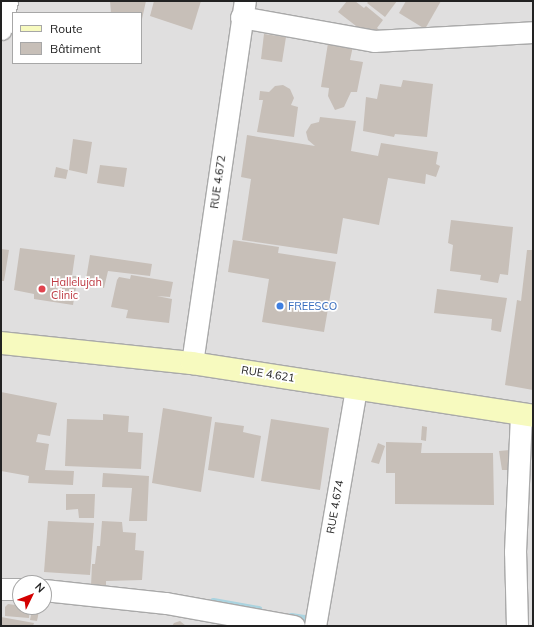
<!DOCTYPE html>
<meta charset="utf-8">
<style>
body{margin:0}
#map{position:relative;width:534px;height:627px;overflow:hidden;background:#f2efe9;font-family:Mulish,sans-serif}
div>[style]{position:absolute}
[style*='--x']{left:calc(var(--x)*1px);top:calc(var(--y)*1px);width:calc(var(--w)*1px);rotate:calc(var(--a)*1deg)}
.residential>*{inset:0;background:#e0dfdf}
.stream>*{height:7px;margin:-3.5px;padding:0 3.5px;transform-origin:3.5px;border-radius:3.5px;background:#aad3df}
.building>*{inset:0;background:#c7bfb8}
.roads{filter:drop-shadow(1px 0 #a9a9a9) drop-shadow(-1px 0 #a9a9a9) drop-shadow(0 1px #a9a9a9) drop-shadow(0 -1px #a9a9a9)}
.street>*{height:21px;margin:-10.5px;padding:0 10.5px;transform-origin:10.5px;border-radius:10.5px;background:#fff}
.secondary>*{height:22px;margin:-11px;padding:0 11px;transform-origin:11px;border-radius:11px;background:#f7fabf}
.dots>*{width:11px;height:11px;translate:-50% -50%;box-sizing:border-box;border:2px solid #fff;border-radius:50%}
span{translate:-50% -50%;white-space:nowrap;text-align:center;line-height:1.15;-webkit-text-stroke:3.5px #fff;paint-order:stroke}
.street-label{font-size:11px;color:#222}
.health-label{font-size:11px;color:#be3a42}
.left{translate:0 -50%;text-align:left}
.shop-label{font-size:11px;color:#366cbe}
.frame{position:absolute;inset:0;border:2px solid #222;pointer-events:none}
.legend{position:absolute;left:12px;top:12px;width:130px;height:52px;box-sizing:border-box;background:#fff;border:1px solid #a7a7a7;margin:0;padding:5px 7px;list-style:none;font-size:12px;color:#222}
.legend li{display:flex;align-items:center;gap:8px;height:20px}
.legend b{width:20px;border:1px solid #a7a7a7}
.north{position:absolute;left:12px;top:575px;width:40px;height:40px;box-sizing:border-box;background:#fff;border:1px solid #a7a7a7;border-radius:50%;rotate:47deg;font-size:11px;font-weight:700;line-height:16px;text-align:center;color:#222}
.north::after{content:'';display:block;margin:auto;width:14px;height:18px;background:#d40000;clip-path:polygon(50% 0,100% 100%,50% 72%,0 100%)}
</style>
<div id="map">
<div class="residential">
<div style="clip-path:polygon(evenodd,1px 1px,533px 1px,533px 626px,1px 626px,1px 1px,13px 13px,141px 13px,141px 63px,13px 63px,13px 13px,1px 1px,20px 583px,44px 583px,44px 607px,20px 607px,20px 583px)"></div>
</div>
<div class="stream">
<div style="--x:213;--y:601;--w:46;--a:10.1"></div>
<div style="--x:291;--y:616;--w:19;--a:9"></div>
</div>
<div class="building">
<div style="clip-path:polygon(110px 1px,146px 1px,142px 19px,141px 13px,111px 13px)"></div>
<div style="clip-path:polygon(154px 1px,201px 1px,192px 30px,150px 16px)"></div>
<div style="clip-path:polygon(347px 1px,355px 1px,364px 8px,366px 6px,383px 20px,377px 28px,381px 31px,374px 40px,338px 12px)"></div>
<div style="clip-path:polygon(369px 1px,397px 1px,385px 17px,367px 3px)"></div>
<div style="clip-path:polygon(406px 1px,441px 1px,425px 29px,399px 13px)"></div>
<div style="clip-path:polygon(264px 34px,286px 37px,282px 62px,261px 59px)"></div>
<div style="clip-path:polygon(328px 43px,353px 46px,350px 60px,363px 62px,357px 92px,351px 92px,344px 107px,335px 110px,328px 96px,329px 88px,321px 87px)"></div>
<div style="clip-path:polygon(403px 80px,433px 84px,427px 137px,395px 134px,394px 137px,363px 131px,366px 97px,377px 99px,380px 84px,401px 87px)"></div>
<div style="clip-path:polygon(283px 85px,290px 89px,294px 98px,291px 105px,298px 107px,294px 137px,257px 132px,263px 100px,259px 100px,260px 91px,269px 92px,275px 86px)"></div>
<div style="clip-path:polygon(320px 117px,356px 121px,351px 151px,378px 156px,381px 143px,438px 152px,436px 164px,440px 166px,436px 177px,426px 174px,425px 184px,388px 178px,379px 225px,343px 218px,337px 254px,242px 240px,251px 179px,241px 177px,247px 135px,315px 146px,308px 140px,306px 132px,311px 124px,319px 122px)"></div>
<div style="clip-path:polygon(73px 139px,92px 142px,87px 174px,69px 170px)"></div>
<div style="clip-path:polygon(100px 165px,127px 168px,124px 187px,97px 183px)"></div>
<div style="clip-path:polygon(56px 167px,68px 170px,66px 179px,54px 177px)"></div>
<div style="clip-path:polygon(451px 220px,513px 227px,508px 275px,500px 274px,498px 283px,480px 280px,481px 275px,450px 271px,453px 245px,448px 243px)"></div>
<div style="clip-path:polygon(233px 240px,279px 247px,278px 253px,336px 262px,324px 332px,262px 322px,269px 279px,228px 272px)"></div>
<div style="clip-path:polygon(20px 248px,75px 255px,72px 276px,78px 276px,73px 305px,34px 299px,34px 294px,14px 290px)"></div>
<div style="clip-path:polygon(1px 249px,9px 250px,4px 281px,1px 281px)"></div>
<div style="clip-path:polygon(527px 250px,533px 250px,533px 390px,505px 385px,517px 300px,521px 301px)"></div>
<div style="clip-path:polygon(90px 255px,152px 264px,150px 276px,108px 271px,104px 288px,85px 285px)"></div>
<div style="clip-path:polygon(131px 275px,173px 282px,170px 297px,157px 296px,172px 299px,169px 323px,126px 318px,128px 310px,111px 307px,117px 280px,119px 277px,130px 279px)"></div>
<div style="clip-path:polygon(437px 289px,507px 298px,501px 332px,491px 330px,492px 319px,434px 313px)"></div>
<div style="clip-path:polygon(1px 392px,57px 403px,50px 436px,38px 434px,36px 442px,49px 444px,45px 470px,74px 471px,73px 485px,28px 483px,29px 476px,1px 471px)"></div>
<div style="clip-path:polygon(163px 408px,212px 417px,201px 492px,152px 483px)"></div>
<div style="clip-path:polygon(103px 414px,129px 416px,128px 432px,143px 433px,141px 469px,65px 466px,67px 419px,103px 420px)"></div>
<div style="clip-path:polygon(271px 419px,329px 428px,320px 490px,261px 481px)"></div>
<div style="clip-path:polygon(215px 422px,244px 426px,243px 432px,261px 436px,254px 478px,208px 470px)"></div>
<div style="clip-path:polygon(422px 426px,427px 427px,426px 441px,421px 440px)"></div>
<div style="clip-path:polygon(386px 442px,422px 443px,421px 453px,493px 453px,494px 505px,395px 504px,395px 473px,386px 473px)"></div>
<div style="clip-path:polygon(378px 443px,385px 446px,379px 464px,371px 462px)"></div>
<div style="clip-path:polygon(510px 450px,510px 470px,502px 470px,499px 451px)"></div>
<div style="clip-path:polygon(103px 473px,149px 476px,147px 521px,129px 521px,132px 488px,102px 487px)"></div>
<div style="clip-path:polygon(66px 494px,95px 494px,94px 518px,79px 518px,78px 509px,66px 510px)"></div>
<div style="clip-path:polygon(48px 521px,94px 523px,90px 575px,44px 572px)"></div>
<div style="clip-path:polygon(102px 521px,122px 522px,123px 532px,136px 533px,135px 550px,144px 551px,142px 580px,106px 581px,106px 588px,91px 586px,92px 564px,95px 564px,97px 546px,100px 546px)"></div>
<div style="clip-path:polygon(8px 604px,30px 607px,29px 618px,5px 616px,5px 607px)"></div>
<div style="clip-path:polygon(32px 610px,39px 611px,37px 621px,30px 620px)"></div>
<div style="clip-path:polygon(1px 617px,34px 623px,33px 626px,1px 626px)"></div>
<div style="clip-path:polygon(180px 621px,186px 626px,172px 626px,174px 623px)"></div>
</div>
<div class="roads">
<div class="street">
<div style="--x:241;--y:17;--w:135;--a:10.2"></div>
<div style="--x:374;--y:41;--w:159;--a:-3.2"></div>
<div style="--x:1;--y:29;--w:29;--a:-78"></div>
<div style="--x:192;--y:363;--w:366;--a:-81.7"></div>
<div style="--x:1;--y:589;--w:19;--a:0"></div>
<div style="--x:44;--y:590;--w:123;--a:6.1"></div>
<div style="--x:166;--y:603;--w:130;--a:10.2"></div>
<div style="--x:315;--y:626;--w:242;--a:-80.2"></div>
<div style="--x:517;--y:626;--w:74;--a:-91.5"></div>
<div style="--x:515;--y:552;--w:138;--a:-87.5"></div>
</div>
<div class="secondary">
<div style="--x:1;--y:343;--w:192;--a:6"></div>
<div style="--x:192;--y:363;--w:345;--a:8.8"></div>
</div>
</div>
<div class="dots">
<div style="left:42px;top:289px;background:#e0444e"></div>
<div style="left:280px;top:306px;background:#3f7fe0"></div>
</div>
<div class="street-label">
<span style="left:218px;top:182px;rotate:-82deg">RUE 4.672</span>
<span style="left:268px;top:374px;rotate:9deg">RUE 4.621</span>
<span style="left:335px;top:507px;rotate:-80deg">RUE 4.674</span>
</div>
<div class="health-label">
<span class="left" style="left:51px;top:289px">Hallelujah<br>Clinic</span>
</div>
<div class="shop-label">
<span class="left" style="left:288px;top:306px">FREESCO</span>
</div>
<div class="frame"></div>
<ul class="legend">
<li><b style="height:5px;background:#f7fabf"></b>Route</li>
<li><b style="height:11px;background:#c7bfb8"></b>Bâtiment</li>
</ul>
<div class="north">N</div>
</div>
